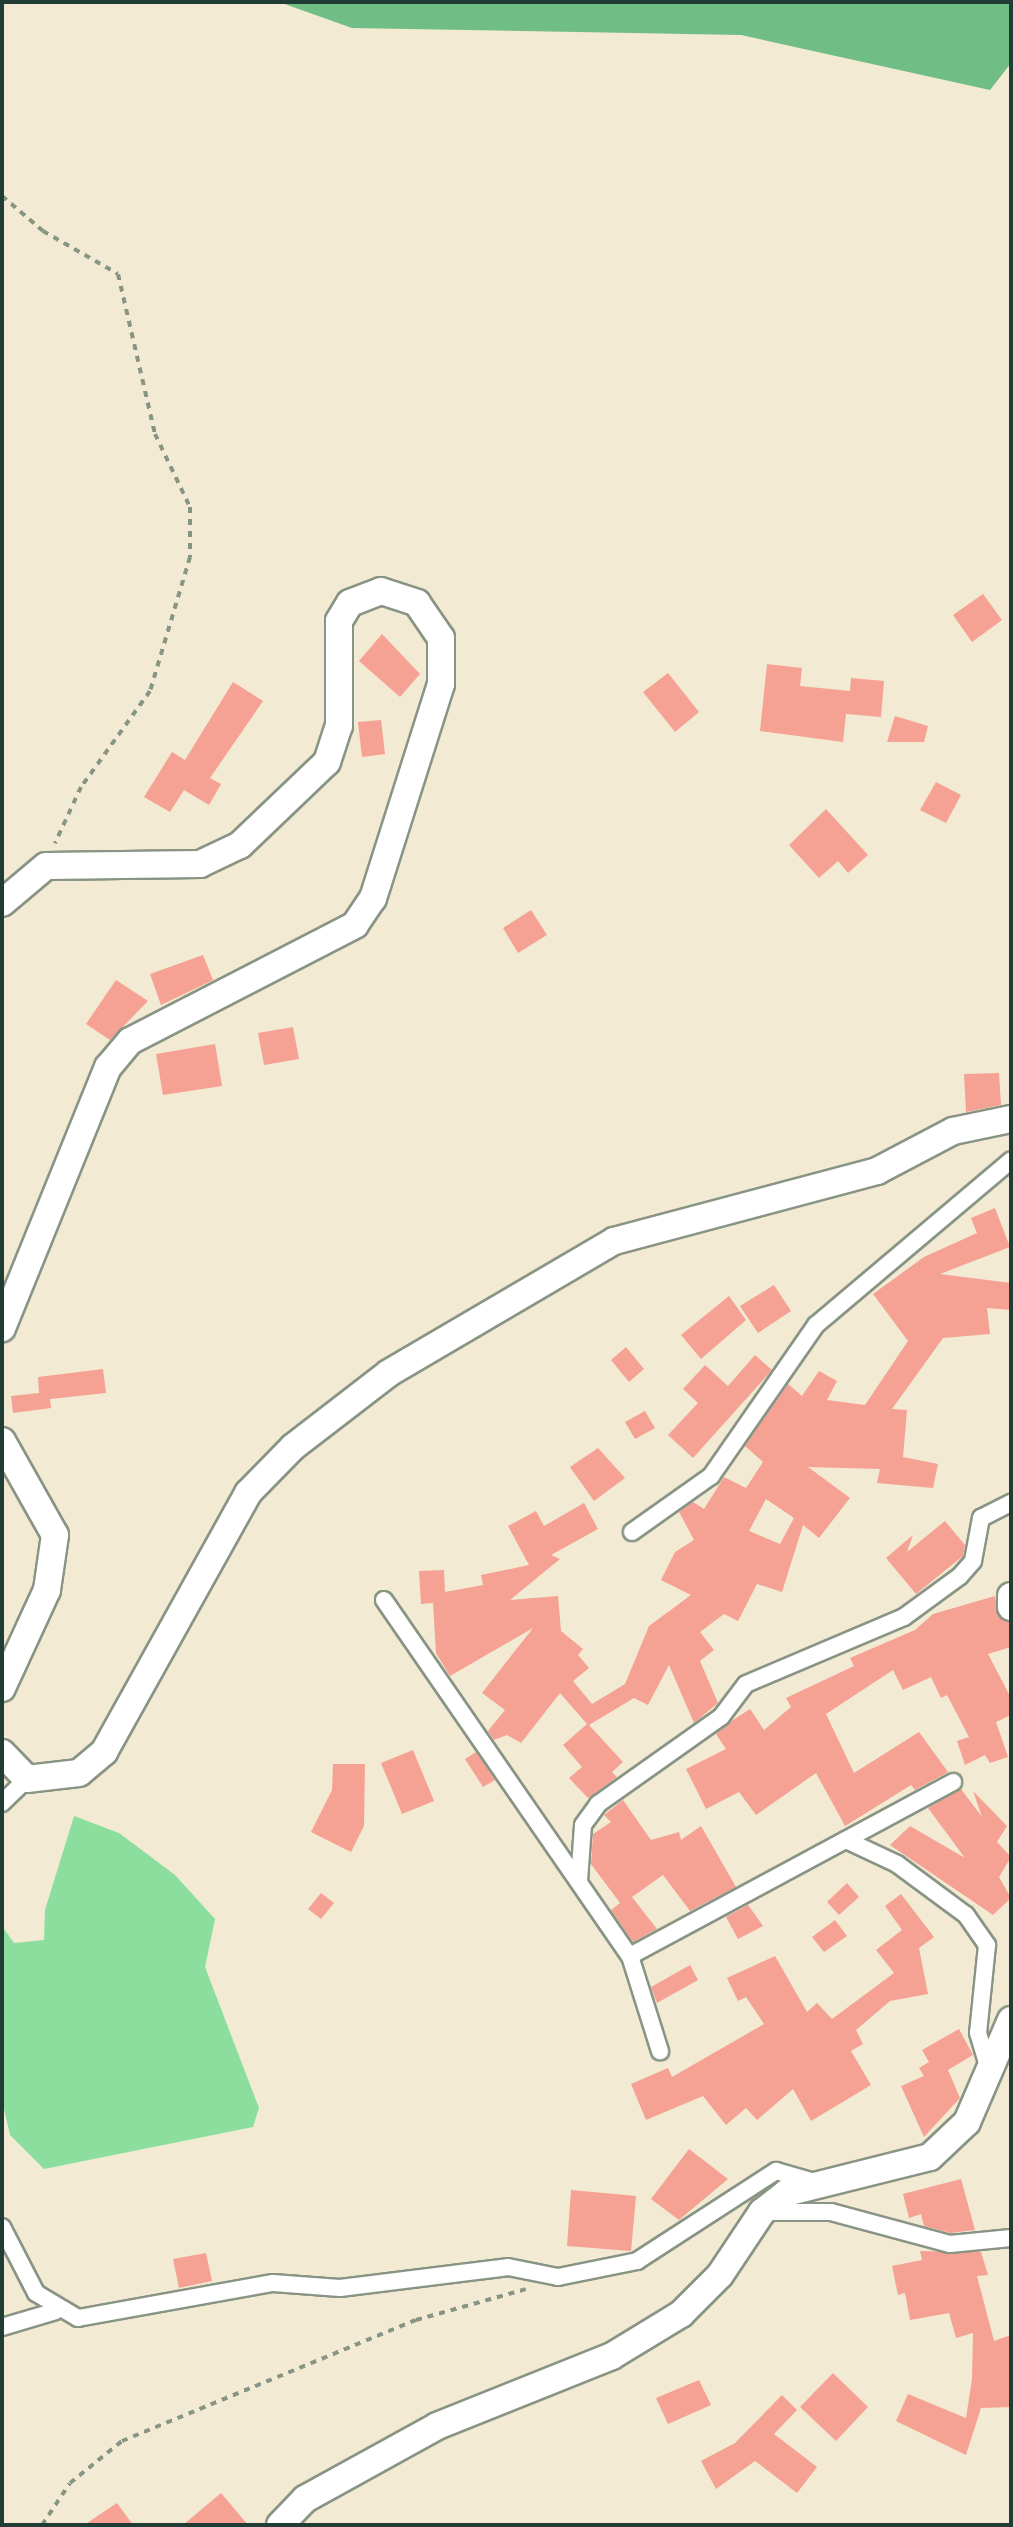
<!DOCTYPE html>
<style>
body{margin:0}
#map{position:relative;width:1013px;height:2527px;overflow:hidden;background:#f2ead3;font-family:"IM FELL Double Pica",serif}
div>[style]{position:absolute}
[style*='--x']{left:calc(var(--x)*1px);top:calc(var(--y)*1px);width:calc(var(--w)*1px);rotate:calc(var(--a)*1deg)}
.green>*{inset:0;background:#8cde9f}
.forest>*{inset:0;background:#71bd86}
.building>*{inset:0;background:#f5a194}
.path>*{height:4px;margin-top:-2px;transform-origin:0;background:repeating-linear-gradient(90deg,#889484 0 6px,transparent 0 12px)}
.roads{filter:drop-shadow(2px 0 #889484) drop-shadow(-2px 0 #889484) drop-shadow(0 2px #889484) drop-shadow(0 -2px #889484)}
.street>*{height:16px;margin:-8px;padding:0 8px;transform-origin:8px;border-radius:8px;background:#fff}
.primary>*{height:26px;margin:-13px;padding:0 13px;transform-origin:13px;border-radius:13px;background:#fff}
span{translate:-50% -50%;white-space:nowrap;text-align:center;line-height:1.15;-webkit-text-stroke:6px #fdfcf7;paint-order:stroke}
.frame{position:absolute;inset:0;border:4px solid #1f3d34;pointer-events:none}
</style>
<div id="map">
<div class="green">
<div style="clip-path:polygon(74px 1816px,119px 1833px,175px 1875px,215px 1919px,205px 1967px,259px 2108px,253px 2127px,44px 2169px,10px 2135px,2px 2100px,2px 1926px,14px 1943px,44px 1940px,45px 1910px)"></div>
</div>
<div class="forest">
<div style="clip-path:polygon(279px 2px,1011px 2px,1011px 63px,990px 90px,741px 35px,352px 28px)"></div>
</div>
<div class="building">
<div style="clip-path:polygon(983px 594px,1002px 620px,972px 642px,953px 615px)"></div>
<div style="clip-path:polygon(382px 634px,420px 674px,400px 697px,359px 661px)"></div>
<div style="clip-path:polygon(767px 664px,802px 668px,800px 686px,850px 691px,851px 678px,884px 681px,881px 717px,846px 714px,843px 742px,760px 731px)"></div>
<div style="clip-path:polygon(668px 673px,699px 712px,675px 732px,643px 692px)"></div>
<div style="clip-path:polygon(233px 682px,263px 701px,210px 778px,221px 784px,209px 805px,184px 790px,170px 812px,144px 797px,172px 752px,185px 760px)"></div>
<div style="clip-path:polygon(895px 716px,928px 726px,924px 742px,887px 742px)"></div>
<div style="clip-path:polygon(381px 720px,385px 754px,362px 757px,358px 722px)"></div>
<div style="clip-path:polygon(936px 782px,961px 795px,946px 823px,920px 810px)"></div>
<div style="clip-path:polygon(826px 809px,868px 855px,848px 873px,838px 861px,819px 878px,789px 845px)"></div>
<div style="clip-path:polygon(531px 910px,547px 935px,518px 953px,503px 928px)"></div>
<div style="clip-path:polygon(203px 955px,213px 980px,161px 1005px,150px 974px)"></div>
<div style="clip-path:polygon(116px 980px,148px 1001px,110px 1040px,86px 1024px)"></div>
<div style="clip-path:polygon(293px 1027px,299px 1059px,264px 1065px,258px 1033px)"></div>
<div style="clip-path:polygon(215px 1044px,222px 1086px,163px 1095px,156px 1054px)"></div>
<div style="clip-path:polygon(999px 1073px,1001px 1105px,966px 1112px,964px 1074px)"></div>
<div style="clip-path:polygon(evenodd,995px 1208px,1010px 1247px,940px 1274px,1011px 1283px,1011px 1310px,987px 1308px,990px 1334px,943px 1338px,892px 1409px,907px 1410px,903px 1457px,938px 1464px,933px 1488px,877px 1483px,880px 1469px,808px 1467px,850px 1498px,819px 1538px,803px 1525px,782px 1592px,757px 1584px,738px 1621px,724px 1614px,700px 1632px,714px 1650px,700px 1661px,718px 1703px,694px 1723px,669px 1665px,648px 1705px,634px 1698px,589px 1725px,623px 1762px,612px 1772px,617px 1777px,588px 1798px,569px 1778px,582px 1767px,563px 1745px,587px 1724px,560px 1693px,521px 1743px,507px 1735px,494px 1740px,488px 1731px,505px 1710px,482px 1693px,533px 1628px,450px 1676px,436px 1653px,433px 1603px,421px 1604px,419px 1571px,444px 1570px,445px 1592px,483px 1585px,481px 1575px,529px 1565px,508px 1526px,536px 1511px,544px 1526px,584px 1503px,598px 1529px,551px 1555px,560px 1559px,510px 1600px,558px 1596px,561px 1631px,583px 1649px,578px 1655px,589px 1668px,573px 1681px,592px 1704px,625px 1684px,649px 1626px,691px 1595px,661px 1580px,675px 1552px,694px 1540px,679px 1512px,693px 1502px,704px 1509px,724px 1477px,746px 1488px,763px 1462px,745px 1446px,788px 1384px,802px 1396px,819px 1371px,837px 1381px,827px 1400px,865px 1405px,908px 1341px,873px 1294px,924px 1257px,977px 1233px,971px 1218px,995px 1208px,766px 1499px,794px 1518px,780px 1544px,749px 1531px,766px 1499px)"></div>
<div style="clip-path:polygon(774px 1285px,791px 1311px,758px 1333px,740px 1306px)"></div>
<div style="clip-path:polygon(729px 1296px,746px 1320px,701px 1359px,681px 1335px)"></div>
<div style="clip-path:polygon(626px 1347px,644px 1369px,629px 1382px,611px 1360px)"></div>
<div style="clip-path:polygon(755px 1355px,772px 1370px,693px 1458px,668px 1435px,698px 1403px,683px 1389px,705px 1365px,728px 1386px)"></div>
<div style="clip-path:polygon(103px 1369px,106px 1393px,50px 1399px,51px 1408px,13px 1413px,11px 1396px,39px 1393px,38px 1377px)"></div>
<div style="clip-path:polygon(645px 1411px,655px 1428px,635px 1439px,625px 1422px)"></div>
<div style="clip-path:polygon(598px 1448px,625px 1478px,594px 1501px,570px 1467px)"></div>
<div style="clip-path:polygon(945px 1521px,965px 1545px,963px 1556px,916px 1594px,886px 1558px,913px 1535px,907px 1552px)"></div>
<div style="clip-path:polygon(995px 1596px,998px 1616px,1011px 1623px,1011px 1647px,988px 1654px,1011px 1698px,1011px 1715px,996px 1722px,1008px 1757px,990px 1763px,985px 1755px,965px 1765px,957px 1741px,969px 1737px,947px 1695px,941px 1698px,931px 1677px,903px 1690px,893px 1670px,826px 1714px,854px 1773px,919px 1732px,948px 1772px,915px 1790px,911px 1785px,845px 1826px,816px 1773px,756px 1815px,739px 1792px,706px 1809px,686px 1769px,726px 1749px,716px 1734px,733px 1720px,750px 1709px,764px 1730px,791px 1707px,786px 1698px,854px 1666px,850px 1658px,915px 1630px,933px 1614px)"></div>
<div style="clip-path:polygon(413px 1750px,434px 1801px,402px 1814px,381px 1763px)"></div>
<div style="clip-path:polygon(476px 1752px,495px 1780px,483px 1787px,465px 1759px)"></div>
<div style="clip-path:polygon(333px 1764px,365px 1764px,364px 1826px,351px 1852px,311px 1832px,332px 1790px)"></div>
<div style="clip-path:polygon(961px 1789px,982px 1817px,973px 1791px,1007px 1826px,997px 1842px,1011px 1857px,999px 1877px,1011px 1898px,993px 1915px,890px 1845px,910px 1826px,965px 1858px,928px 1808px)"></div>
<div style="clip-path:polygon(623px 1800px,651px 1840px,679px 1832px,681px 1840px,701px 1826px,736px 1887px,690px 1911px,663px 1875px,632px 1897px,657px 1929px,633px 1942px,611px 1910px,620px 1903px,591px 1864px,593px 1834px,611px 1822px,604px 1815px)"></div>
<div style="clip-path:polygon(847px 1883px,859px 1897px,839px 1915px,827px 1902px)"></div>
<div style="clip-path:polygon(321px 1893px,334px 1903px,321px 1919px,308px 1909px)"></div>
<div style="clip-path:polygon(901px 1894px,934px 1937px,919px 1948px,928px 1994px,890px 2001px,856px 2030px,863px 2044px,851px 2051px,871px 2085px,811px 2121px,793px 2089px,757px 2120px,746px 2108px,726px 2125px,703px 2096px,646px 2120px,631px 2084px,668px 2068px,672px 2077px,764px 2024px,746px 1997px,738px 2001px,727px 1978px,775px 1956px,807px 2012px,817px 2003px,832px 2019px,894px 1973px,876px 1950px,902px 1930px,885px 1906px)"></div>
<div style="clip-path:polygon(748px 1905px,763px 1926px,738px 1939px,726px 1917px)"></div>
<div style="clip-path:polygon(835px 1920px,847px 1936px,824px 1952px,812px 1937px)"></div>
<div style="clip-path:polygon(690px 1965px,698px 1980px,657px 2003px,651px 1987px)"></div>
<div style="clip-path:polygon(959px 2029px,973px 2055px,948px 2070px,960px 2098px,924px 2137px,901px 2086px,924px 2076px,919px 2068px,929px 2062px,922px 2050px)"></div>
<div style="clip-path:polygon(689px 2149px,728px 2179px,679px 2220px,651px 2199px)"></div>
<div style="clip-path:polygon(961px 2179px,975px 2230px,951px 2233px,924px 2226px,921px 2214px,909px 2218px,903px 2194px)"></div>
<div style="clip-path:polygon(571px 2190px,636px 2196px,631px 2251px,567px 2246px)"></div>
<div style="clip-path:polygon(920px 2251px,981px 2252px,988px 2275px,977px 2276px,994px 2341px,1011px 2335px,1011px 2407px,981px 2408px,966px 2455px,896px 2421px,908px 2394px,966px 2418px,972px 2379px,973px 2333px,956px 2338px,949px 2313px,910px 2320px,905px 2293px,898px 2295px,892px 2266px,922px 2260px)"></div>
<div style="clip-path:polygon(206px 2253px,212px 2281px,179px 2288px,173px 2259px)"></div>
<div style="clip-path:polygon(833px 2373px,868px 2407px,836px 2441px,800px 2407px)"></div>
<div style="clip-path:polygon(699px 2380px,711px 2405px,668px 2424px,656px 2398px)"></div>
<div style="clip-path:polygon(782px 2395px,797px 2410px,774px 2434px,817px 2467px,797px 2493px,755px 2461px,716px 2489px,701px 2461px,735px 2443px)"></div>
<div style="clip-path:polygon(221px 2493px,248px 2525px,183px 2525px)"></div>
<div style="clip-path:polygon(117px 2503px,133px 2525px,84px 2525px)"></div>
</div>
<div class="path">
<div style="--x:2;--y:196;--w:54;--a:40.5"></div>
<div style="--x:43;--y:231;--w:86;--a:29.8"></div>
<div style="--x:118;--y:274;--w:164;--a:77"></div>
<div style="--x:155;--y:434;--w:81;--a:64.4"></div>
<div style="--x:190;--y:507;--w:50;--a:90"></div>
<div style="--x:190;--y:557;--w:140;--a:106.6"></div>
<div style="--x:150;--y:691;--w:118;--a:125.7"></div>
<div style="--x:81;--y:787;--w:62;--a:114.9"></div>
<div style="--x:42;--y:2525;--w:50;--a:-56.3"></div>
<div style="--x:70;--y:2483;--w:67;--a:-38.9"></div>
<div style="--x:122;--y:2441;--w:318;--a:-22.4"></div>
<div style="--x:416;--y:2320;--w:114;--a:-15.7"></div>
</div>
<div class="roads">
<div class="street">
<div style="--x:632;--y:1532;--w:97;--a:-35.3"></div>
<div style="--x:711;--y:1476;--w:184;--a:-55.2"></div>
<div style="--x:816;--y:1325;--w:255;--a:-40.2"></div>
<div style="--x:384;--y:1600;--w:433;--a:55.4"></div>
<div style="--x:630;--y:1956;--w:100;--a:72.5"></div>
<div style="--x:2;--y:1803;--w:35;--a:-44"></div>
<div style="--x:846;--y:1840;--w:56;--a:25.2"></div>
<div style="--x:897;--y:1864;--w:86;--a:36.5"></div>
<div style="--x:966;--y:1915;--w:37;--a:55"></div>
<div style="--x:987;--y:1945;--w:88;--a:95.8"></div>
<div style="--x:978;--y:2033;--w:39;--a:73"></div>
<div style="--x:579;--y:1881;--w:56;--a:-85.9"></div>
<div style="--x:583;--y:1825;--w:26;--a:-54"></div>
<div style="--x:598;--y:1804;--w:151;--a:-35.3"></div>
<div style="--x:721;--y:1717;--w:41;--a:-52.9"></div>
<div style="--x:746;--y:1684;--w:172;--a:-23"></div>
<div style="--x:904;--y:1617;--w:69;--a:-36.2"></div>
<div style="--x:960;--y:1576;--w:20;--a:-49"></div>
<div style="--x:973;--y:1561;--w:44;--a:-79.5"></div>
<div style="--x:981;--y:1518;--w:34;--a:-27"></div>
<div style="--x:630;--y:1956;--w:367;--a:-28.3"></div>
<div style="--x:764;--y:2212;--w:67;--a:0"></div>
<div style="--x:831;--y:2212;--w:123;--a:15.1"></div>
<div style="--x:950;--y:2244;--w:61;--a:-5.6"></div>
<div style="--x:2;--y:2227;--w:74;--a:62.7"></div>
<div style="--x:36;--y:2293;--w:49;--a:30.8"></div>
<div style="--x:78;--y:2318;--w:198;--a:-10.2"></div>
<div style="--x:273;--y:2283;--w:67;--a:4.3"></div>
<div style="--x:340;--y:2288;--w:169;--a:-7.1"></div>
<div style="--x:508;--y:2267;--w:51;--a:11.3"></div>
<div style="--x:558;--y:2277;--w:81;--a:-11.4"></div>
<div style="--x:637;--y:2261;--w:166;--a:-32.9"></div>
<div style="--x:776;--y:2171;--w:40;--a:16"></div>
<div style="--x:2;--y:2327;--w:56;--a:-16.5"></div>
</div>
<div class="primary">
<div style="--x:2;--y:903;--w:57;--a:-40.1"></div>
<div style="--x:46;--y:866;--w:154;--a:-0.7"></div>
<div style="--x:200;--y:864;--w:44;--a:-25.4"></div>
<div style="--x:240;--y:845;--w:120;--a:-43.7"></div>
<div style="--x:327;--y:762;--w:38;--a:-72"></div>
<div style="--x:339;--y:726;--w:105;--a:-90"></div>
<div style="--x:339;--y:621;--w:21;--a:-59"></div>
<div style="--x:350;--y:603;--w:33;--a:-21"></div>
<div style="--x:381;--y:591;--w:38;--a:18"></div>
<div style="--x:417;--y:603;--w:42;--a:55.6"></div>
<div style="--x:441;--y:638;--w:46;--a:90"></div>
<div style="--x:441;--y:684;--w:225;--a:107.6"></div>
<div style="--x:373;--y:898;--w:32;--a:124"></div>
<div style="--x:355;--y:925;--w:253;--a:152.7"></div>
<div style="--x:130;--y:1041;--w:34;--a:130"></div>
<div style="--x:108;--y:1067;--w:282;--a:112.1"></div>
<div style="--x:2;--y:1441;--w:108;--a:60.6"></div>
<div style="--x:55;--y:1535;--w:56;--a:98.3"></div>
<div style="--x:47;--y:1590;--w:108;--a:114.7"></div>
<div style="--x:1011;--y:1596;--w:11;--a:90"></div>
<div style="--x:2;--y:1753;--w:36;--a:46"></div>
<div style="--x:27;--y:1779;--w:52;--a:-6.6"></div>
<div style="--x:79;--y:1773;--w:33;--a:-40"></div>
<div style="--x:104;--y:1752;--w:296;--a:-60.9"></div>
<div style="--x:248;--y:1493;--w:64;--a:-45.6"></div>
<div style="--x:293;--y:1447;--w:121;--a:-37.6"></div>
<div style="--x:389;--y:1373;--w:261;--a:-30.4"></div>
<div style="--x:614;--y:1241;--w:272;--a:-14.9"></div>
<div style="--x:877;--y:1171;--w:86;--a:-27.8"></div>
<div style="--x:953;--y:1131;--w:59;--a:-11.7"></div>
<div style="--x:280;--y:2525;--w:36;--a:-46"></div>
<div style="--x:305;--y:2499;--w:151;--a:-28.9"></div>
<div style="--x:437;--y:2426;--w:188;--a:-21.8"></div>
<div style="--x:612;--y:2356;--w:81;--a:-31.3"></div>
<div style="--x:681;--y:2314;--w:55;--a:-45"></div>
<div style="--x:720;--y:2275;--w:76;--a:-56.3"></div>
<div style="--x:762;--y:2212;--w:31;--a:-38"></div>
<div style="--x:786;--y:2193;--w:148;--a:-14"></div>
<div style="--x:930;--y:2157;--w:51;--a:-43.4"></div>
<div style="--x:967;--y:2122;--w:111;--a:-66.7"></div>
</div>
</div>
<div class="frame"></div>
</div>
